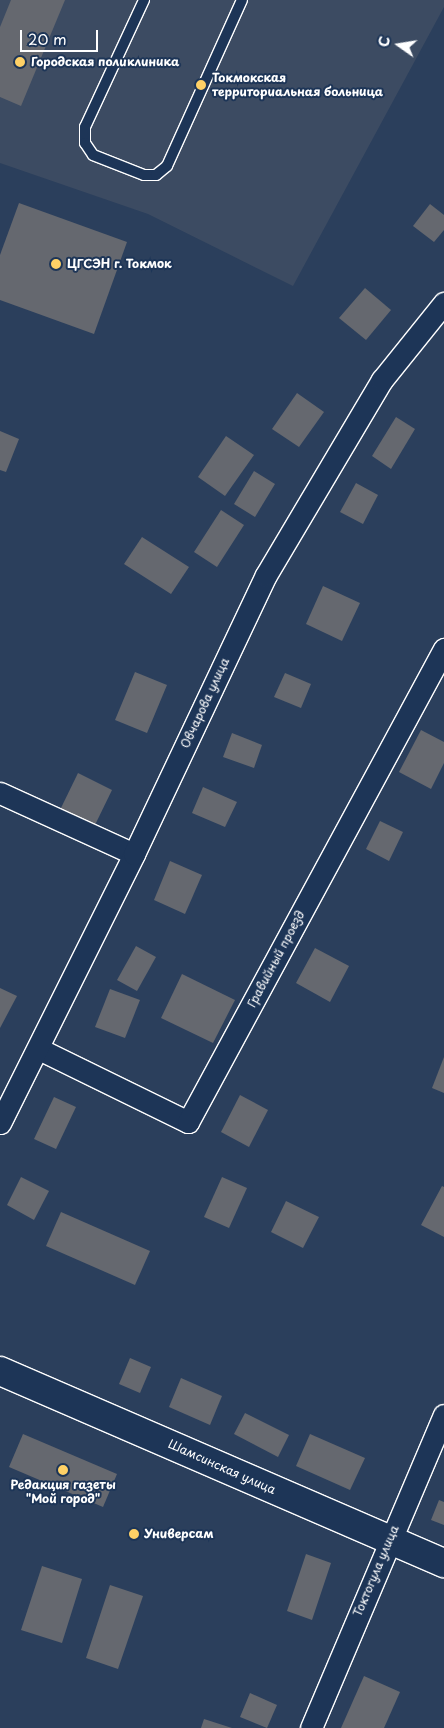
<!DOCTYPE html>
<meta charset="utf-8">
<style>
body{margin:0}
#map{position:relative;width:444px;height:1728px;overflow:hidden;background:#2b3f5c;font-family:"Playpen Sans",sans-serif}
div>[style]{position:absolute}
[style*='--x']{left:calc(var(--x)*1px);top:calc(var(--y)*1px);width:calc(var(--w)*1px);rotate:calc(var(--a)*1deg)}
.built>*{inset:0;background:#3c4b62}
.building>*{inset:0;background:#65686f}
.roads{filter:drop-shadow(1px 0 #fff) drop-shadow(-1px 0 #fff) drop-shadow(0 1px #fff) drop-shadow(0 -1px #fff)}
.service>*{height:10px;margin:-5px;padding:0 5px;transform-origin:5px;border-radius:5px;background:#1d3557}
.minor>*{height:21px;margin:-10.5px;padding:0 10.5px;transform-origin:10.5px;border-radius:10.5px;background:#1d3557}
.secondary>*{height:28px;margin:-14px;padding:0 14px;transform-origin:14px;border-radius:14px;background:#1d3557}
.dots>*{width:14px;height:14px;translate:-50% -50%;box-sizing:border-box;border:2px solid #1d3557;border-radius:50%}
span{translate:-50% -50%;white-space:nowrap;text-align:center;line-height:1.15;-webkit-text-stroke:4px #1d3557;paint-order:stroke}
.poi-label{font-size:12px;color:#fff;font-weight:700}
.left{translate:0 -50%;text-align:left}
.street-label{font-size:12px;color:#fff}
.north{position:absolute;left:374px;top:20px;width:50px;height:50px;-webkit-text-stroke:4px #1d3557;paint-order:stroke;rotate:283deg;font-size:14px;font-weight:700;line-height:20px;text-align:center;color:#fff}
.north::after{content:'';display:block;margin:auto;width:18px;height:22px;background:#fff;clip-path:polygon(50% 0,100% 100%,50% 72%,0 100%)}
.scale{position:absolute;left:20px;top:30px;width:78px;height:22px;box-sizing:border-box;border:2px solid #fff;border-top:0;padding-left:6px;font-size:15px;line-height:18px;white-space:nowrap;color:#fff;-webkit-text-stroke:4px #1d3557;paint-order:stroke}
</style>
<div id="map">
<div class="built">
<div style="clip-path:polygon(0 0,444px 0,444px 7px,293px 286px,148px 214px,0 163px)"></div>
</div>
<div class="building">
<div style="clip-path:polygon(11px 0,65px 0,21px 106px,0 97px,0 27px)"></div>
<div style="clip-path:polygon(19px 203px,127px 242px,94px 334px,0 300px,0 255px)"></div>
<div style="clip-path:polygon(430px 204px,444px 215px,444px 230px,434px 242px,413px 226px)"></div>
<div style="clip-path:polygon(365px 288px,391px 310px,366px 340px,339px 318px)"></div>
<div style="clip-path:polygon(297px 393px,324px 412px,299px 447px,272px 429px)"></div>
<div style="clip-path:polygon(396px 417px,415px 429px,391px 469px,372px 456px)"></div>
<div style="clip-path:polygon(0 431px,19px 439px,6px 472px,0 470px)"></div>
<div style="clip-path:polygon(226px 436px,254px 455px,225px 496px,198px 477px)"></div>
<div style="clip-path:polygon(254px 471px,275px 484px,255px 517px,234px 504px)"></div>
<div style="clip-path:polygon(356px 483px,378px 495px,363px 524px,340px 512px)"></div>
<div style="clip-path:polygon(221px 510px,244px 525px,217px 567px,194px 552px)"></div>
<div style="clip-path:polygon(142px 537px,189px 567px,171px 594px,124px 564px)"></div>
<div style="clip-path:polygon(323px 586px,360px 603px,342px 641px,306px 624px)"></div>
<div style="clip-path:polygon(135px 672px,167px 685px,147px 733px,115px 720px)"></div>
<div style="clip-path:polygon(285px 673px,311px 684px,301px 708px,274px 697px)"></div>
<div style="clip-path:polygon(421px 730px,444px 742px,444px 763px,431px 789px,399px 772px)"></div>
<div style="clip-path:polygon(232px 733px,262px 745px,254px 768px,223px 757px)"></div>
<div style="clip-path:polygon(78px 773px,112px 790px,94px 827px,60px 810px)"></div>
<div style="clip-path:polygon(203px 787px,237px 802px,225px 827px,192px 813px)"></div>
<div style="clip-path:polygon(380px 821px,403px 832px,389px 861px,366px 849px)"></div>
<div style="clip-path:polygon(170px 861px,202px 875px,185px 914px,154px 900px)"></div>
<div style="clip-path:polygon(136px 946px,156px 957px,137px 991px,117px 980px)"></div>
<div style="clip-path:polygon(315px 948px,349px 966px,330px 1002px,296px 983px)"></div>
<div style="clip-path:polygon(182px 974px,235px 1000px,213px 1043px,161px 1018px)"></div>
<div style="clip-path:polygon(0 988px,17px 996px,0 1028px)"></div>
<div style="clip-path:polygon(110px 989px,140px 1000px,125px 1038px,95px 1027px)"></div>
<div style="clip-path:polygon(444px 1057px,444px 1093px,432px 1088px)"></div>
<div style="clip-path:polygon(240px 1095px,268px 1110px,249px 1147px,221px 1132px)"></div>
<div style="clip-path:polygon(54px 1097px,76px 1107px,56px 1149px,34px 1139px)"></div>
<div style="clip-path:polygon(21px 1177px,49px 1191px,34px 1220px,7px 1205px)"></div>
<div style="clip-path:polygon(222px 1177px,247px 1188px,229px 1228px,204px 1217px)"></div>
<div style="clip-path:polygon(442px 1186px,444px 1187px,444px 1237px,421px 1225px)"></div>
<div style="clip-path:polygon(286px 1201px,319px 1217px,303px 1248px,271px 1232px)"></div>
<div style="clip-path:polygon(61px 1212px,150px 1251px,135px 1285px,46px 1246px)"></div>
<div style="clip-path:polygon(130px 1358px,151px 1367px,140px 1393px,119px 1384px)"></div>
<div style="clip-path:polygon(181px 1378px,222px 1396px,210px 1425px,169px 1407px)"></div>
<div style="clip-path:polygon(245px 1413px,289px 1435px,278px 1457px,234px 1434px)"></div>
<div style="clip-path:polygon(23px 1434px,117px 1474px,103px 1507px,9px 1467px)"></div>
<div style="clip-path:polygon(310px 1434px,365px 1458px,350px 1490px,296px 1466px)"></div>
<div style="clip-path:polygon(439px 1500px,444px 1502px,444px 1525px,431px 1520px)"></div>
<div style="clip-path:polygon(306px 1554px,331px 1563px,312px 1620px,287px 1611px)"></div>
<div style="clip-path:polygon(42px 1566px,82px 1579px,62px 1643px,21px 1630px)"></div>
<div style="clip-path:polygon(110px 1585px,143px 1596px,118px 1669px,86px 1658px)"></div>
<div style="clip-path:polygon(364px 1676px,400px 1692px,384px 1728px,341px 1728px)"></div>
<div style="clip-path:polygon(250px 1693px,277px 1705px,267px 1728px,240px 1717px)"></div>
<div style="clip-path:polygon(204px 1719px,232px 1728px,201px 1728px)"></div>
</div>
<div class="roads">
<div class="service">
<div style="--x:144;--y:0;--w:140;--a:114.9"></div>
<div style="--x:85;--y:127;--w:16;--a:90"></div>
<div style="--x:85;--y:143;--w:14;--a:56"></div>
<div style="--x:93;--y:155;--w:55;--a:21.4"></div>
<div style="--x:144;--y:175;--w:12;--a:0"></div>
<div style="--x:156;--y:175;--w:14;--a:-39"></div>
<div style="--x:167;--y:166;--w:182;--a:-65.7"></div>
</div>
<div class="minor">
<div style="--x:0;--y:793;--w:147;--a:24.5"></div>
<div style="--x:39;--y:1049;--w:166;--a:26.1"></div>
<div style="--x:188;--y:1122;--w:538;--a:-61.58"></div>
<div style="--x:0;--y:1123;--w:301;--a:-63.5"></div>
<div style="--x:134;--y:854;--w:309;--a:-64.7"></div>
<div style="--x:266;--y:575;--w:227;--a:-59.3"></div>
<div style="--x:382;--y:380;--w:99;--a:-51.2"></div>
<div style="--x:311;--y:1728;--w:340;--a:-67"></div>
</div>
<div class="secondary">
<div style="--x:0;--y:1371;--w:484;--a:23.4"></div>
</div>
</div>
<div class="dots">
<div style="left:20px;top:62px;background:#ffd166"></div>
<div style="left:201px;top:85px;background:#ffd166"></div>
<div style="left:56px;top:264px;background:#ffd166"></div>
<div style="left:63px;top:1470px;background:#ffd166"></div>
<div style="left:134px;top:1534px;background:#ffd166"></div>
</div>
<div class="poi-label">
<span class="left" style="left:31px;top:62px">Городская поликлиника</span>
<span class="left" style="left:212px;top:85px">Токмокская<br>территориальная больница</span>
<span class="left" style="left:67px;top:264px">ЦГСЭН г. Токмок</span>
<span style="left:63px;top:1492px">Редакция газеты<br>"Мой город"</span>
<span class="left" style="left:144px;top:1534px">Универсам</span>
</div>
<div class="street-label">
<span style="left:205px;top:703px;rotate:-65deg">Овчарова улица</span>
<span style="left:276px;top:959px;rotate:-62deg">Гравийный проезд</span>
<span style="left:222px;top:1467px;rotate:24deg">Шамсинская улица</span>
<span style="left:376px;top:1571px;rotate:-67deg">Токтогула улица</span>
</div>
<div class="north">С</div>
<div class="scale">20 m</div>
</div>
